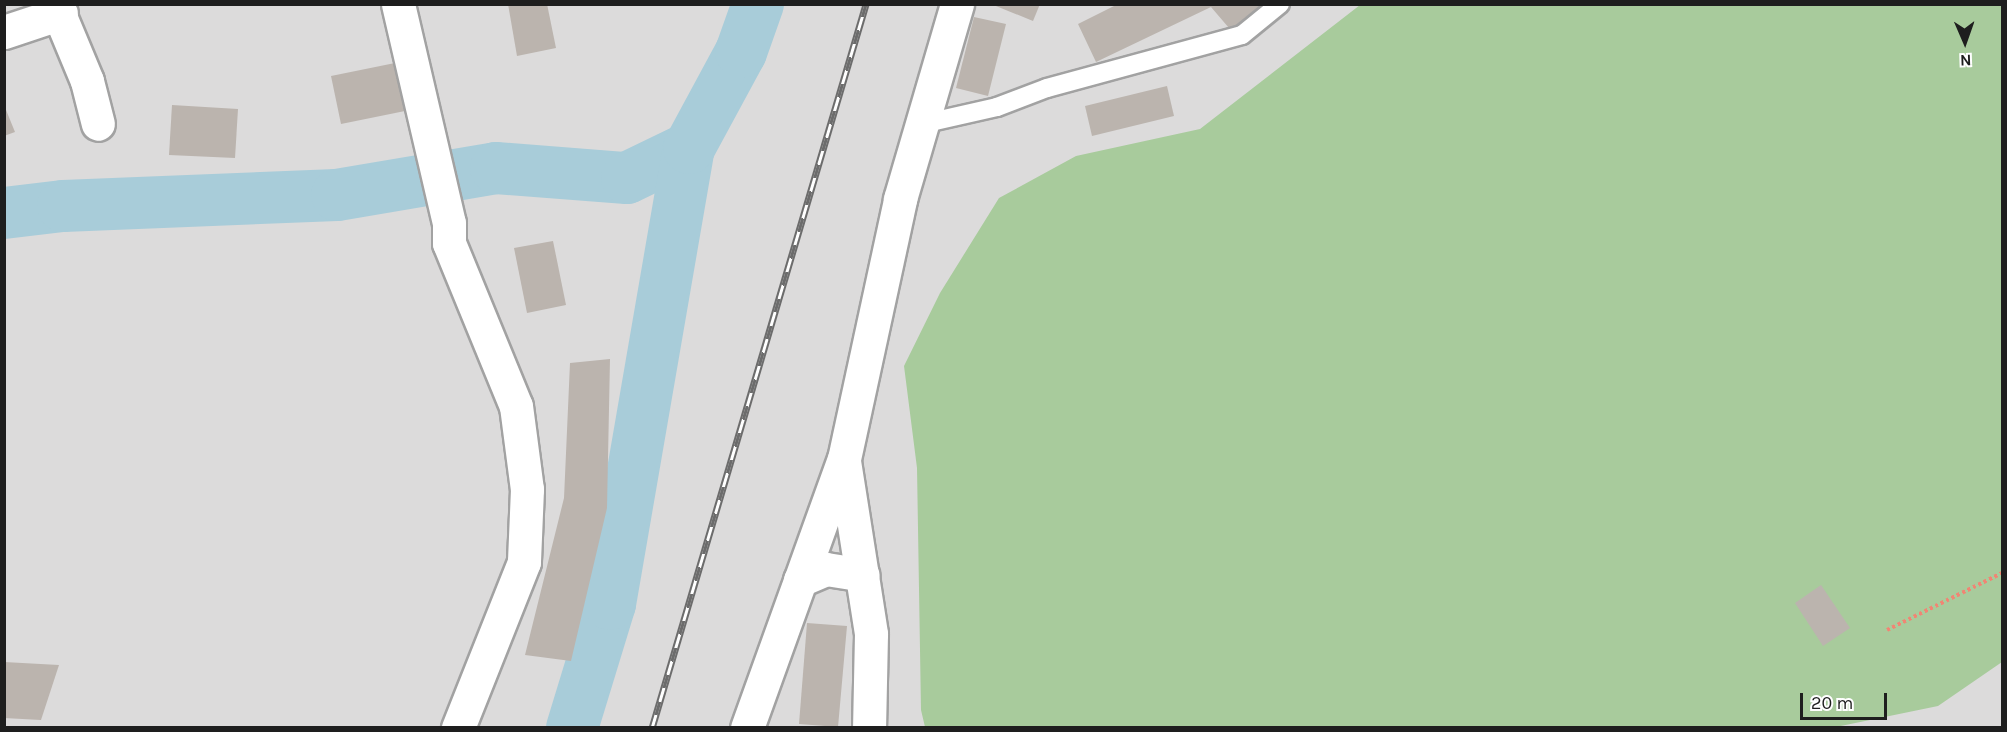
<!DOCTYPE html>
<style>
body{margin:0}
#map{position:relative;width:2007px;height:732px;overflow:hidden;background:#eeece5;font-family:Karla,sans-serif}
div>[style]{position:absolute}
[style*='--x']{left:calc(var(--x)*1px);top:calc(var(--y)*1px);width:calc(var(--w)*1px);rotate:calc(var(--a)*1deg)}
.residential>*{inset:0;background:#dcdbdb}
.forest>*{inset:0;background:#a8cb9c}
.river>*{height:52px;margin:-26px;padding:0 26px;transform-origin:26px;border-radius:26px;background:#a8ccd9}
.building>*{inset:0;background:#bbb4ae}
.path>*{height:4px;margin-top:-2px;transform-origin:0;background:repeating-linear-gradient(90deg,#f08674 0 3px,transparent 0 6px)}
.roads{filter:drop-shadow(2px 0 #a2a2a2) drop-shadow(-2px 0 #a2a2a2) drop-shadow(0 2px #a2a2a2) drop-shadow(0 -2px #a2a2a2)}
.service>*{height:18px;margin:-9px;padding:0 9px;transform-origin:9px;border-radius:9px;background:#fff}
.minor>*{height:33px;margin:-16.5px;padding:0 16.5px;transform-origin:16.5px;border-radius:16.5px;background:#fff}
.rail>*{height:7px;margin-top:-3.5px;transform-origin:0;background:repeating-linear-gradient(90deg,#fff 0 14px,#6c6c6c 0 28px);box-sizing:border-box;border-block:2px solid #6c6c6c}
span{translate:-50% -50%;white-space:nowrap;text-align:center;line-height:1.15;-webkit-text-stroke:4.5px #fff;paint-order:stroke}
.frame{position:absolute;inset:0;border:6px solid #1e1e1e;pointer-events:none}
.north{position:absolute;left:1935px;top:12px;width:60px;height:60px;-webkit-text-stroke:4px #fff;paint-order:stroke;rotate:178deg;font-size:16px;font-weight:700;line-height:24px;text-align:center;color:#1e1e1e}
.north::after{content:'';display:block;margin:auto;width:21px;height:27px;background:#1e1e1e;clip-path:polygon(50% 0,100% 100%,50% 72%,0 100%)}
.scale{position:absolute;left:1800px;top:693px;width:87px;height:27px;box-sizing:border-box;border:3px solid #1e1e1e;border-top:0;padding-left:8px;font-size:18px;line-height:21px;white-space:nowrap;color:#1e1e1e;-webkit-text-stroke:4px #fff;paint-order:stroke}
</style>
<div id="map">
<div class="residential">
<div style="clip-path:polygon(5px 5px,2002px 5px,2002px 727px,5px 727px)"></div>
</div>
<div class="forest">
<div style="clip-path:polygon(1360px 5px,2002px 5px,2002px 662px,1938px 706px,1831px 728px,925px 727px,921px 710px,917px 468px,904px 366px,940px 293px,999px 198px,1076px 156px,1200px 129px)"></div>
</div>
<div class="river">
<div style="--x:4;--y:213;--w:59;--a:-6.8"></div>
<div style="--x:63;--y:206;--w:274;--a:-2.3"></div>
<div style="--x:337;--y:195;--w:161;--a:-9.6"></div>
<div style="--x:496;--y:168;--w:131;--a:4.4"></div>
<div style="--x:627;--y:178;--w:69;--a:-25.8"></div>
<div style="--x:572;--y:728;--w:130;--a:-73"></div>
<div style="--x:610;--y:604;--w:463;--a:-80.2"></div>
<div style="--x:689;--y:148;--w:109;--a:-61.6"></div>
<div style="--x:741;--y:52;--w:51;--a:-70.5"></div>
</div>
<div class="building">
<div style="clip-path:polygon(508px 4px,547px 4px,556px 48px,517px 56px)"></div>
<div style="clip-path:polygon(991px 4px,1040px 4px,1033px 21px)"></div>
<div style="clip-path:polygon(1118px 4px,1258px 4px,1263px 11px,1235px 35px,1211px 7px,1096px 62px,1078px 24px)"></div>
<div style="clip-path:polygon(974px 17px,1006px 24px,988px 96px,956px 88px)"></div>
<div style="clip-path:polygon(395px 63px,405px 111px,341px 124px,331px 76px)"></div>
<div style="clip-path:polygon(1167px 86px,1174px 116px,1092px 136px,1085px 106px)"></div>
<div style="clip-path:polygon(4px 105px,15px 132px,4px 136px)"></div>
<div style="clip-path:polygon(172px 105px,238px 109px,235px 158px,169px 155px)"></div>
<div style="clip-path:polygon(553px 241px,566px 305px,527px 313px,514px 248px)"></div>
<div style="clip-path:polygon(610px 359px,607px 508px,571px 661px,525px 655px,564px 498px,570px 363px)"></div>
<div style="clip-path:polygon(1821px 585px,1850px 628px,1823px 646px,1795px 603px)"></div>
<div style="clip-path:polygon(807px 623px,847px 626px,838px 727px,799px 724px)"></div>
<div style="clip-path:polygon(4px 662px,59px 665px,41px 720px,4px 718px)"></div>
</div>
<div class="path">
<div style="--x:1887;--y:630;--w:128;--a:-26.4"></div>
</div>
<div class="roads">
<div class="service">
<div style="--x:922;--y:124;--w:77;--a:-12.8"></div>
<div style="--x:997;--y:107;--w:53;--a:-20.8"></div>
<div style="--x:1047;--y:88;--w:202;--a:-15.2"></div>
<div style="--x:1242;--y:35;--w:49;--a:-39.2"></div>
</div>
<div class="minor">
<div style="--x:55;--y:4;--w:83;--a:67.4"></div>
<div style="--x:87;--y:81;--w:44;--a:75.7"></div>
<div style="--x:398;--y:4;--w:225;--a:76.9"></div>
<div style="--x:449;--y:223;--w:20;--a:90"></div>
<div style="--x:449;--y:243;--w:176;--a:67.7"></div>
<div style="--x:516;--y:406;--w:84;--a:82.5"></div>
<div style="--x:527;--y:489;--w:73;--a:92.4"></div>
<div style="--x:524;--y:562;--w:179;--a:111.7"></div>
<div style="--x:4;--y:32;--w:60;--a:-18.4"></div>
<div style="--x:844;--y:461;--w:175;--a:81.1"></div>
<div style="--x:871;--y:634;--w:94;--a:91.2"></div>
<div style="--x:800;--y:580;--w:28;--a:-23"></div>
<div style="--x:826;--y:569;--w:37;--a:9"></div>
<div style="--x:747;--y:728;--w:286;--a:-70.2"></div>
<div style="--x:844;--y:459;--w:266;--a:-77.8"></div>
<div style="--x:900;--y:199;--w:203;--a:-73.7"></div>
</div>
</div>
<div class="rail">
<div style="--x:652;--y:728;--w:755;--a:-73.53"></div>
</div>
<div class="frame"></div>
<div class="north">N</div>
<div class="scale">20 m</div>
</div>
